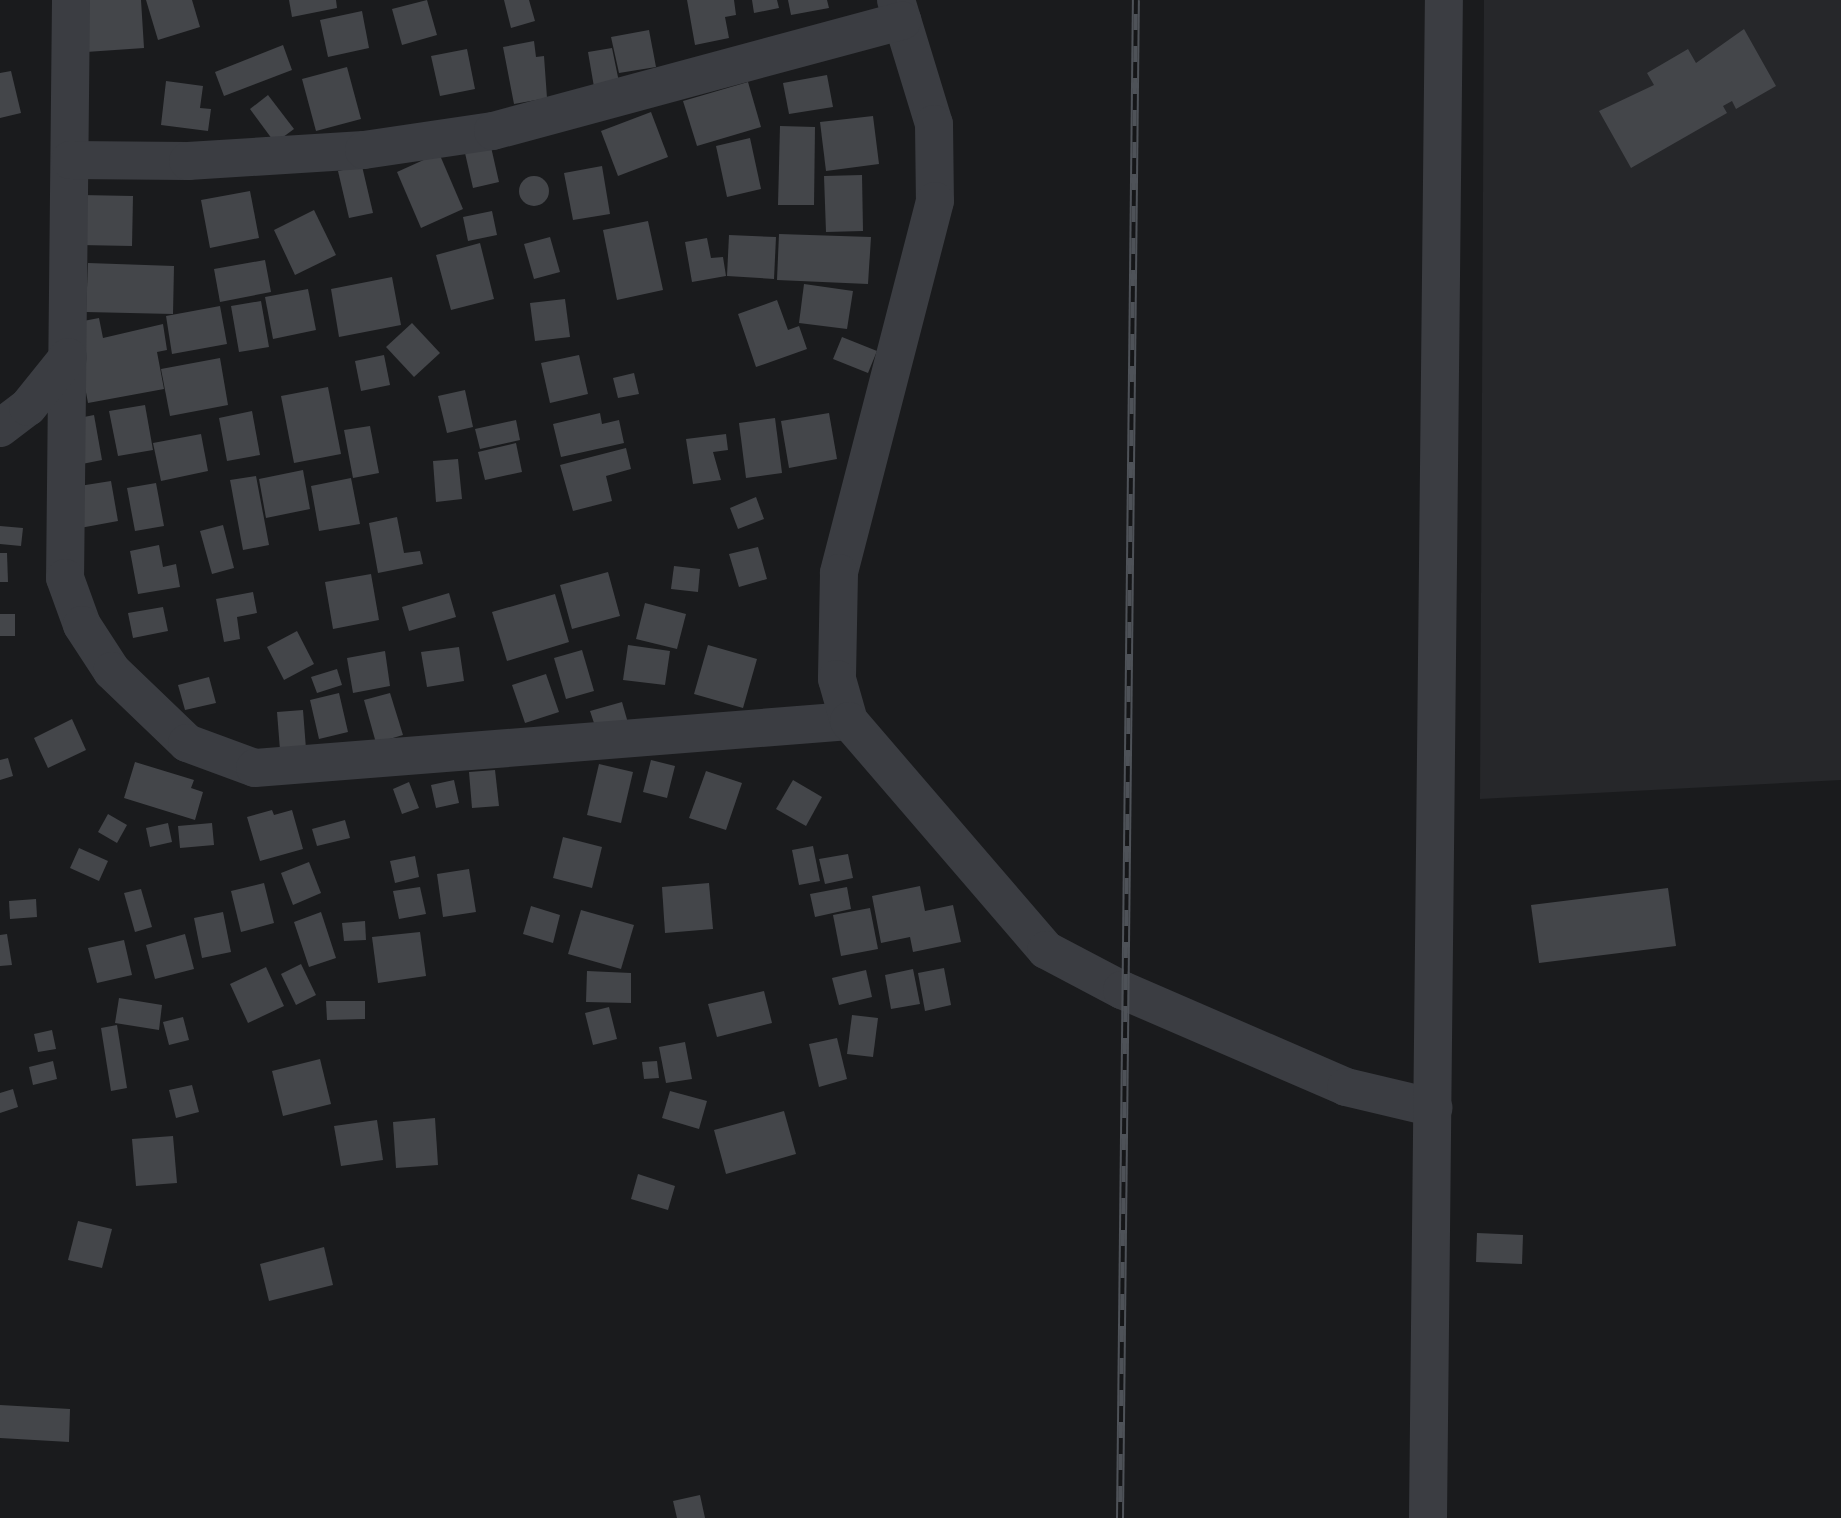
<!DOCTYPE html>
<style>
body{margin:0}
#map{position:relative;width:1841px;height:1518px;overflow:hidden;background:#1a1b1d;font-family:"Open Sans",sans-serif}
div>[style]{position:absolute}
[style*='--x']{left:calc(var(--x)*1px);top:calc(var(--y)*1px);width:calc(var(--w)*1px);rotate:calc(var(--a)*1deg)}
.built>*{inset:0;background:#26272a}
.building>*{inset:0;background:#44464a}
.round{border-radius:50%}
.minor>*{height:38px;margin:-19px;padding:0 19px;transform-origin:19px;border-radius:19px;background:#3b3d42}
.rail>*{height:8px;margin-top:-4px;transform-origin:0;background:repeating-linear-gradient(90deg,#151618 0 16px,#4e5258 0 32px);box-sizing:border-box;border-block:2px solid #4e5258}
span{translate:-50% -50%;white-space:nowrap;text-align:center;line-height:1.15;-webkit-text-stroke:5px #151618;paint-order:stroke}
</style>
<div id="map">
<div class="built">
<div style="clip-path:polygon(1484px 0,1841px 0,1841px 780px,1480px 799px)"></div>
</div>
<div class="building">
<div style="clip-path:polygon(83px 0,141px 0,144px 48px,86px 52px)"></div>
<div style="clip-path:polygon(146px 0,192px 0,200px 27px,158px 40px)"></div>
<div style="clip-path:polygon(289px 0,336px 0,337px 8px,292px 17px)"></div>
<div style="clip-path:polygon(427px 0,437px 35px,402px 45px,392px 9px)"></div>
<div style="clip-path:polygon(504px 0,529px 0,535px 21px,511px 28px)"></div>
<div style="clip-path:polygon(687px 0,734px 0,736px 15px,725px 17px,729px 38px,695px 45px)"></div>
<div style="clip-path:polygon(752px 0,777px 0,779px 8px,754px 13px)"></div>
<div style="clip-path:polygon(788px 0,827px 0,829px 8px,791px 15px)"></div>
<div style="clip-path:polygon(362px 11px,369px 48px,328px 57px,320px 20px)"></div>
<div style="clip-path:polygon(1744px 29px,1776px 86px,1736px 109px,1732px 101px,1723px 106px,1727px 113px,1631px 168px,1599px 111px,1654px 85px,1647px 73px,1688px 49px,1696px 63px)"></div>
<div style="clip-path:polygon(649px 30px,656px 67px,619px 73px,611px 37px)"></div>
<div style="clip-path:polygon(534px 41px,536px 57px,544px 56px,547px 98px,514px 104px,503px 47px)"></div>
<div style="clip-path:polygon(283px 45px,292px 70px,224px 96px,215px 72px)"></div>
<div style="clip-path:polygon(612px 48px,619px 82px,594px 87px,588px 52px)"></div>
<div style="clip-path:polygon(467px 49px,475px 89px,440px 96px,431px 56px)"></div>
<div style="clip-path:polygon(347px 67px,361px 119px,316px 131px,302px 79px)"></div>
<div style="clip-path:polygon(11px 71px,21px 113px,0 118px,0 73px)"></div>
<div style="clip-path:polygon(827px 75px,833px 107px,789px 114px,783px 83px)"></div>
<div style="clip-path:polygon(166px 81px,203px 86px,200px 108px,211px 109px,208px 131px,161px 125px)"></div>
<div style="clip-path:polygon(748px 82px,761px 127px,697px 146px,683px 101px)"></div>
<div style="clip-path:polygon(268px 95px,294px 129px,275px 143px,250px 109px)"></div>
<div style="clip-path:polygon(651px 112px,668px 157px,618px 176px,601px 131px)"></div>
<div style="clip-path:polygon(873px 116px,879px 164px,826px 171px,820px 122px)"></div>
<div style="clip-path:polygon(780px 126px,815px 127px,814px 205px,778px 205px)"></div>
<div style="clip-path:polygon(750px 138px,761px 189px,727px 197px,716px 146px)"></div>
<div style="clip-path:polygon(491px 147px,499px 182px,473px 188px,465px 153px)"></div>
<div style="clip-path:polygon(439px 153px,463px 209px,421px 228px,397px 172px)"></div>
<div style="clip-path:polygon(362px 166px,373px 213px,349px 218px,338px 171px)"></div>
<div style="clip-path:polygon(602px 166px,610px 214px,573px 220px,564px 173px)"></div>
<div style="clip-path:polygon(862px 175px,863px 231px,826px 232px,824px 176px)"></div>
<div class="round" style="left:519px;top:176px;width:30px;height:30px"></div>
<div style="clip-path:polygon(250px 191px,259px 238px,210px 248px,201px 200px)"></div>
<div style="clip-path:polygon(81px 195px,133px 196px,132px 246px,80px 245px)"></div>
<div style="clip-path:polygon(314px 210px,336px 255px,295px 275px,274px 230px)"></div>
<div style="clip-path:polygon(492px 211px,497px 235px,468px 241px,463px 217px)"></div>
<div style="clip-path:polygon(648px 221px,663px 290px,617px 300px,603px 230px)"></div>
<div style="clip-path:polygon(779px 234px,871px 237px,868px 284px,777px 280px)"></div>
<div style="clip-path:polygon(729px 235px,776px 237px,774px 279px,727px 276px)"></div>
<div style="clip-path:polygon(550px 237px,560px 272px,534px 279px,524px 244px)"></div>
<div style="clip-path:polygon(707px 238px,711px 258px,723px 257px,726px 276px,692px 282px,685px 242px)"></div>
<div style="clip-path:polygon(480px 243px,494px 299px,451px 310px,436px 255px)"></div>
<div style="clip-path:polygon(265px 260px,271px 292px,220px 302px,214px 269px)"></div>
<div style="clip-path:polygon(88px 263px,174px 266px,173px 314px,86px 312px)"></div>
<div style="clip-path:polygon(392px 277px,401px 325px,339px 337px,331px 289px)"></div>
<div style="clip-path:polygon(804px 284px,853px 291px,847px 329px,799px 323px)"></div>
<div style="clip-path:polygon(308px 289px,316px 330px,273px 339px,265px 297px)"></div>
<div style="clip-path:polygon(565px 299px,570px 337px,535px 341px,530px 303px)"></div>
<div style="clip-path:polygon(777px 300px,788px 330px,799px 326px,807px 349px,756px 367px,738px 314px)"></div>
<div style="clip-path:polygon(261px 301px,269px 347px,239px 352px,231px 306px)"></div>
<div style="clip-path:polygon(220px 306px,227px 344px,172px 354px,166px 316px)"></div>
<div style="clip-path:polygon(99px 318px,103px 338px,163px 324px,167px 350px,157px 352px,164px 389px,88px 403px,73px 323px)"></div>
<div style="clip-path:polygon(412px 323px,440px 353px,414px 377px,386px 347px)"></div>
<div style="clip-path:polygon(842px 337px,877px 351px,868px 373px,833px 359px)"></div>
<div style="clip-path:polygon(384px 355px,390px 385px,361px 391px,355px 361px)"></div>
<div style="clip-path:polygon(579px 355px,588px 394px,550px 403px,541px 363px)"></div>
<div style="clip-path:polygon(220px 358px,228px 405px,170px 416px,161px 369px)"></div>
<div style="clip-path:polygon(634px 373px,639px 394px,618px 398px,613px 378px)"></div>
<div style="clip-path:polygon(328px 387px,341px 454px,294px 463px,281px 396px)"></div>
<div style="clip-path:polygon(465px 390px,473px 427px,447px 433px,438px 396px)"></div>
<div style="clip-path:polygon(145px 405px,153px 450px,118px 456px,109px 411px)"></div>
<div style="clip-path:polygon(252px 411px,260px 455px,227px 461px,219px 418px)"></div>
<div style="clip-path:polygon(600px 413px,602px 424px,619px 420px,624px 443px,561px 457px,553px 424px)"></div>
<div style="clip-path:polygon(829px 413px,837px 459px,789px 468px,781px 421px)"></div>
<div style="clip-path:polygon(94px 415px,102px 460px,82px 464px,74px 419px)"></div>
<div style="clip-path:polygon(775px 418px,782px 473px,746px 478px,739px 423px)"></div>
<div style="clip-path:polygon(516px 420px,520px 440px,480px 449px,475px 429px)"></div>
<div style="clip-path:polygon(370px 426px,379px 473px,353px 478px,344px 430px)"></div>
<div style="clip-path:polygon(201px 434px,208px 471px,161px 481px,153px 443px)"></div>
<div style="clip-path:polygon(726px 434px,728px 450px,713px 452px,721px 480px,693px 484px,686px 439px)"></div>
<div style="clip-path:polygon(516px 443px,522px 472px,485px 480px,478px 452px)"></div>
<div style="clip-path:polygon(626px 448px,631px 469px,606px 476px,612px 501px,573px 511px,560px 465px)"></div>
<div style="clip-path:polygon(458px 459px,462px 499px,436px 502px,433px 461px)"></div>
<div style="clip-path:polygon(303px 470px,310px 509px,266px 518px,259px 479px)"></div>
<div style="clip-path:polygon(256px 476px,269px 545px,243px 550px,230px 480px)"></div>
<div style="clip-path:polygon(351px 478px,360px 524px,319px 531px,311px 486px)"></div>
<div style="clip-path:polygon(111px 481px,118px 521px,80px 528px,73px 487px)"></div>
<div style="clip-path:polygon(156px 483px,164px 526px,135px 531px,127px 488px)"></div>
<div style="clip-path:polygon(756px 497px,764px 519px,738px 529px,730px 508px)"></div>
<div style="clip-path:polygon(397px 517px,404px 553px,420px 551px,423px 564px,378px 573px,369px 523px)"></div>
<div style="clip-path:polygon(223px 525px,234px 568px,212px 574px,200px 531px)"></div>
<div style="clip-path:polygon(0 526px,23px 528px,21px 546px,0 544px)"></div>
<div style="clip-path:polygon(159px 545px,163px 567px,176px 564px,180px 587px,138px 594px,130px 551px)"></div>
<div style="clip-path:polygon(758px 547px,767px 579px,739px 587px,729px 554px)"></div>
<div style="clip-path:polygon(0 553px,7px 553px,8px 582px,0 582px)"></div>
<div style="clip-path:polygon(674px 566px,700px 569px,698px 592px,671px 589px)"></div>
<div style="clip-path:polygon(608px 572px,620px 616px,572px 629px,560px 585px)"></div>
<div style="clip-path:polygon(371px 574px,379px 620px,333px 629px,325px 582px)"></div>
<div style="clip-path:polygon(253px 592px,257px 613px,237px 617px,240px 639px,224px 642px,216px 599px)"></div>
<div style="clip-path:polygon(449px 593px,456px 617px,409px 631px,402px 607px)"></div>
<div style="clip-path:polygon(555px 594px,569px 642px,507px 661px,492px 612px)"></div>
<div style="clip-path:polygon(645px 603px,686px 614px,677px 649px,636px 639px)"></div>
<div style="clip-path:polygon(163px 607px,168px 631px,133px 638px,128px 613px)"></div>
<div style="clip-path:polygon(0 614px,15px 614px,15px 636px,0 636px)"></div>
<div style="clip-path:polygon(297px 631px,314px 664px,284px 680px,267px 647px)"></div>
<div style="clip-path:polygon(628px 645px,670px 651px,665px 685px,623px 680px)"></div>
<div style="clip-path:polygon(708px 645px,757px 659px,743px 708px,694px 694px)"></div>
<div style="clip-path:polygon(459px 647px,464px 681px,427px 687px,421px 652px)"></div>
<div style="clip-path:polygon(582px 650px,594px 691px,566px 699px,554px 658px)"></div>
<div style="clip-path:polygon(385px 651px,390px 686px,353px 693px,347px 658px)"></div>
<div style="clip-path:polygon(337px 669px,342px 685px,317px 693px,311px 677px)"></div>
<div style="clip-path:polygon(546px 674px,559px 712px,525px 723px,512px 685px)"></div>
<div style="clip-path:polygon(209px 677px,216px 703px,185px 710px,178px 685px)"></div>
<div style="clip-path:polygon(339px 693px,348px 732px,319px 739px,310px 700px)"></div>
<div style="clip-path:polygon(390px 693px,403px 735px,376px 743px,364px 700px)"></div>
<div style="clip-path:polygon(622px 702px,628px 723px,597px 732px,590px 711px)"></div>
<div style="clip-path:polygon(303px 710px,306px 749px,280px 750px,277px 712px)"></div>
<div style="clip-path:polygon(72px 719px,86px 750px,48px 768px,34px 738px)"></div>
<div style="clip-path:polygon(8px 758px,13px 776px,0 780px,0 760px)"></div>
<div style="clip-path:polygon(651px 760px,675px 766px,667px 798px,643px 792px)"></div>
<div style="clip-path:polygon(135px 762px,194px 780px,191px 788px,203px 792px,195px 820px,124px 798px)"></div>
<div style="clip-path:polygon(599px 764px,633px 772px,621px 823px,587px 815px)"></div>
<div style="clip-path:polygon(495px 770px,499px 806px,472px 808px,469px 772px)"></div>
<div style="clip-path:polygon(706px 771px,742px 783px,726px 830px,689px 818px)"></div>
<div style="clip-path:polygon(454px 780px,459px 803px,436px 808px,431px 785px)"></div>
<div style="clip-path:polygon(793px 780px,822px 797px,806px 826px,776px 809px)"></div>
<div style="clip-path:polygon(409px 782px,419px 808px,402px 814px,393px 789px)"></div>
<div style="clip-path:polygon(272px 810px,274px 815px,292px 810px,303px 849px,260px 861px,247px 817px)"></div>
<div style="clip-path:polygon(108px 814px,127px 825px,117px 843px,98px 832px)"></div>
<div style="clip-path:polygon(345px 820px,350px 838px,317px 846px,312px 829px)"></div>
<div style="clip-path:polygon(168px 823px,172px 842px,150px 847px,146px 828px)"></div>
<div style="clip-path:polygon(212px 823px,214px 845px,180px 848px,178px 826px)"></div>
<div style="clip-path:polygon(563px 837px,602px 847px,592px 888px,553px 878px)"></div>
<div style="clip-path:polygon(813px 846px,820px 881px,799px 885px,792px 850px)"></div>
<div style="clip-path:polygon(79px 848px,108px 861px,99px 881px,70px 868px)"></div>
<div style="clip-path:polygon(848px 854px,853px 878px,825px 884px,819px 859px)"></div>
<div style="clip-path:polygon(415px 856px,419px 877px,395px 883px,390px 861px)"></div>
<div style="clip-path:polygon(309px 862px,321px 893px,293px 905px,281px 873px)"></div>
<div style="clip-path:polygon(469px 869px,476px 912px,443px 917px,437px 874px)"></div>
<div style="clip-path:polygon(264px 883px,274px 923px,241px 932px,231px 891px)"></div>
<div style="clip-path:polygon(709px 883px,713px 929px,665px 933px,662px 887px)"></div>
<div style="clip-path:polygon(920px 886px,925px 911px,953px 905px,961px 942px,913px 952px,910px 937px,881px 943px,872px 896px)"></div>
<div style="clip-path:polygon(420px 887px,426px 914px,399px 919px,393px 891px)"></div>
<div style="clip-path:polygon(847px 887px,851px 909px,815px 917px,810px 894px)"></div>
<div style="clip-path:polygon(1668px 888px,1676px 946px,1539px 963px,1531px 905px)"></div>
<div style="clip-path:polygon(141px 889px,152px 927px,135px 932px,124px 893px)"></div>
<div style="clip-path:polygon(36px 899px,37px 917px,10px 919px,9px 901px)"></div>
<div style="clip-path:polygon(531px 906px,560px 915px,553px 943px,523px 934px)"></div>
<div style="clip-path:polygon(870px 908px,878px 949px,841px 956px,833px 915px)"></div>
<div style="clip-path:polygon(581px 910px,634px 925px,621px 969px,568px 954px)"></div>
<div style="clip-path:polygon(223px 912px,231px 952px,202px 958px,194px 918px)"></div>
<div style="clip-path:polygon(321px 912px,336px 958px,309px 967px,294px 922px)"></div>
<div style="clip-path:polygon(365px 921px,366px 940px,344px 941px,342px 923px)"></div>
<div style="clip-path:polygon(420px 932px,426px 976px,378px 983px,372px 937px)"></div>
<div style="clip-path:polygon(7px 934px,12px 965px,0 966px,0 935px)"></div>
<div style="clip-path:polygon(185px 934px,194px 969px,155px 979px,146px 945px)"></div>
<div style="clip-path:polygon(124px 940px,132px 975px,97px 983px,88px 948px)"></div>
<div style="clip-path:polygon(301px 964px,316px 995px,296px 1005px,281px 974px)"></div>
<div style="clip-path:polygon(266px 967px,284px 1006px,248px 1023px,230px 984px)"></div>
<div style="clip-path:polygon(944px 968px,951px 1005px,925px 1011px,918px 973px)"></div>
<div style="clip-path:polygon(913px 969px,920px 1004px,891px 1009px,885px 975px)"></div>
<div style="clip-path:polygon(866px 970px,872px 997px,839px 1005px,832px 978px)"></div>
<div style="clip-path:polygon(587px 971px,631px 973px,631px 1003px,586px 1002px)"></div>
<div style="clip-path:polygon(764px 991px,772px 1023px,717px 1037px,708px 1004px)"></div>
<div style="clip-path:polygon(119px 998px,162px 1005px,159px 1030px,115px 1023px)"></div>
<div style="clip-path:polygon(326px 1001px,365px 1001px,365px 1019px,327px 1020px)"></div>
<div style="clip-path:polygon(609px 1007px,617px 1039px,593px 1045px,585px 1013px)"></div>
<div style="clip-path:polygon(852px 1015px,878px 1018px,873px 1057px,847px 1054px)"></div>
<div style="clip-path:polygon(183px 1017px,189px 1040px,169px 1045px,163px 1022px)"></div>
<div style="clip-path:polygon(117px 1025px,127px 1088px,111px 1091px,101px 1028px)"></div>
<div style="clip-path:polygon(52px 1030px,56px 1049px,38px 1052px,34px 1034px)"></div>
<div style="clip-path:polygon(837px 1038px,847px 1079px,819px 1087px,809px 1044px)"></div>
<div style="clip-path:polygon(685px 1042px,692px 1079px,666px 1083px,659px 1047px)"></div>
<div style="clip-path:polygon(320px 1059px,331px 1104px,283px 1116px,272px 1071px)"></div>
<div style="clip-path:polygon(53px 1061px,57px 1079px,33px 1085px,29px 1067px)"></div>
<div style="clip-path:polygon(657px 1061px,659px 1078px,644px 1079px,642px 1062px)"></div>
<div style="clip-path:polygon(192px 1085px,199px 1112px,176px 1118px,169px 1090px)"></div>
<div style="clip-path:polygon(13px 1089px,18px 1107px,0 1113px,0 1093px)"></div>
<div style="clip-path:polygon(670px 1091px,707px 1101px,699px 1129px,662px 1118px)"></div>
<div style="clip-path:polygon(784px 1111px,796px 1154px,726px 1174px,714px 1130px)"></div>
<div style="clip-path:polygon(435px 1118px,438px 1165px,396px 1168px,393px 1122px)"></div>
<div style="clip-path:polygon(377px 1120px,383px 1160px,341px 1166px,334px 1126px)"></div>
<div style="clip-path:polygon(173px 1136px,177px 1183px,136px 1186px,132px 1139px)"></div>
<div style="clip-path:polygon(638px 1174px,675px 1186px,668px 1210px,631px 1199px)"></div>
<div style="clip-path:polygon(78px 1221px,112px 1229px,102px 1268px,68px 1260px)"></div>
<div style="clip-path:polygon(1477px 1233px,1523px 1235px,1522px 1264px,1476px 1262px)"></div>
<div style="clip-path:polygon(324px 1247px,333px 1285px,269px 1301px,260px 1264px)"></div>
<div style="clip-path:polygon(0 1405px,70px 1409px,69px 1442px,0 1438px)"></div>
<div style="clip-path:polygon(700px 1495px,705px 1518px,677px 1518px,673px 1501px)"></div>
</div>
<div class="minor">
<div style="--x:71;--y:0;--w:578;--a:90.59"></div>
<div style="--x:65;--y:578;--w:50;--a:70.1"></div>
<div style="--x:82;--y:625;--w:55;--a:56.9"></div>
<div style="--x:112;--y:671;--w:104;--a:43.8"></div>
<div style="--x:187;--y:743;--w:72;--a:20.2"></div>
<div style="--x:255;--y:768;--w:596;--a:-4.52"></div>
<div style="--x:896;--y:0;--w:130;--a:73"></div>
<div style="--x:934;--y:124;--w:77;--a:89.3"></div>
<div style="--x:935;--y:201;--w:384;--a:104.5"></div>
<div style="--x:839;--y:573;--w:106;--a:91.1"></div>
<div style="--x:837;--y:679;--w:44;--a:74.1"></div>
<div style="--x:849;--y:721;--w:302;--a:49.3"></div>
<div style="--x:1046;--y:950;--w:86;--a:27.8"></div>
<div style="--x:1122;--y:990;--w:244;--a:23.4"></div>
<div style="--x:1346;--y:1087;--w:90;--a:13.4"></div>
<div style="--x:70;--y:160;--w:118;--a:0.5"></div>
<div style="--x:188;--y:161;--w:176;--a:-3.6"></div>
<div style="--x:364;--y:150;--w:130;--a:-8.4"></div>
<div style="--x:493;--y:131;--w:424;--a:-15.1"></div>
<div style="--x:0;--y:428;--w:35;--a:-37"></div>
<div style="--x:28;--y:407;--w:64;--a:-51.3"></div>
<div style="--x:1428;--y:1518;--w:1518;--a:-89.4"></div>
</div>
<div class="rail">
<div style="--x:1120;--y:1518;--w:1518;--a:-89.4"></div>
</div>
</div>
